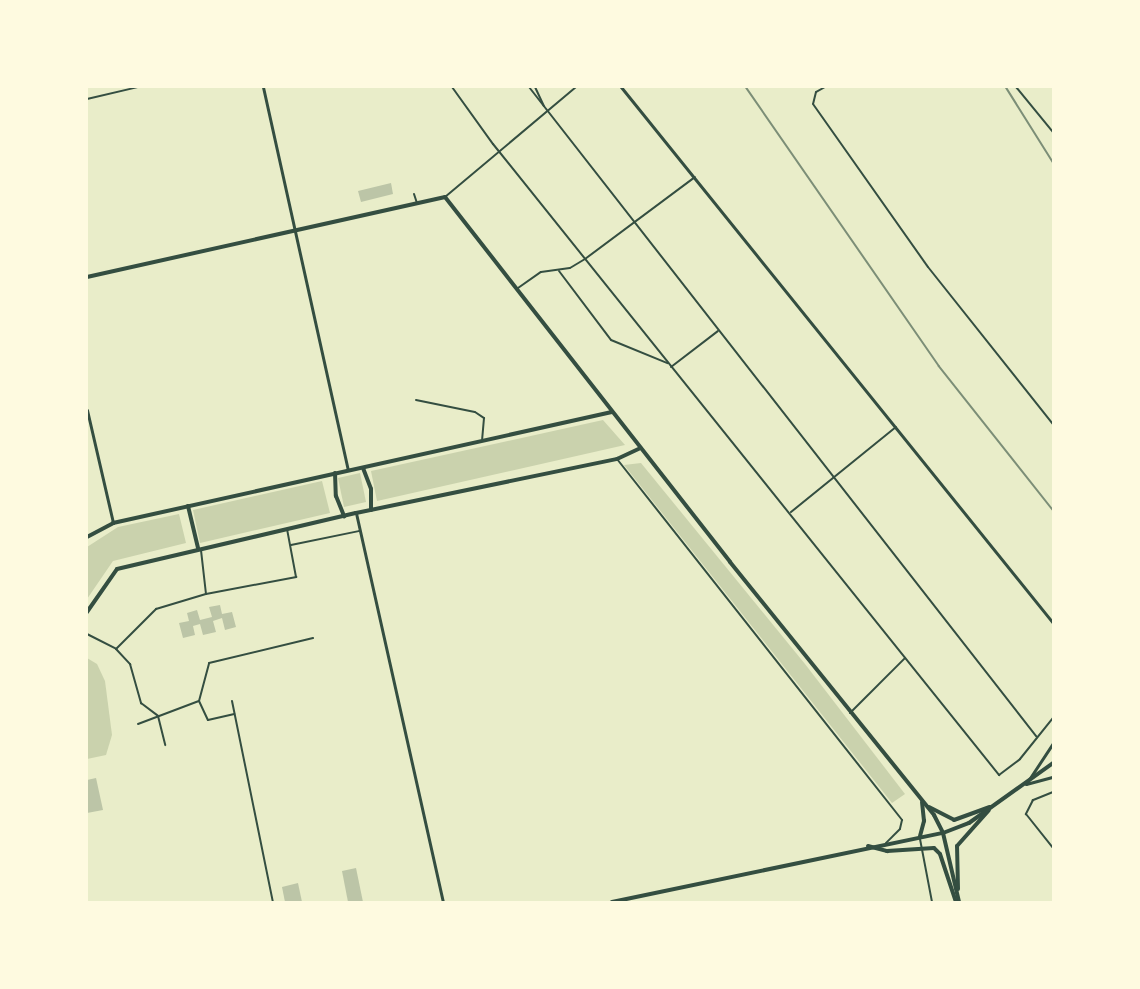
<!DOCTYPE html>
<style>
body{margin:0}
#map{position:relative;width:1140px;height:989px;overflow:hidden;background:#e9edc9;font-family:Roboto,sans-serif}
div>[style]{position:absolute}
[style*='--x']{left:calc(var(--x)*1px);top:calc(var(--y)*1px);width:calc(var(--w)*1px);rotate:calc(var(--a)*1deg)}
.green>*{inset:0;background:#cad2ad}
.building>*{inset:0;background:#bcc5a7}
.minor>*{height:2px;margin:-1px;padding:0 1px;transform-origin:1px;border-radius:1px;background:#344e41}
.tertiary>*{height:3px;margin:-1.5px;padding:0 1.5px;transform-origin:1.5px;border-radius:1.5px;background:#344e41}
.secondary>*{height:4px;margin:-2px;padding:0 2px;transform-origin:2px;border-radius:2px;background:#344e41}
.trunk>*{height:4px;margin:-2px;padding:0 2px;transform-origin:2px;border-radius:2px;background:#344e41}
.rail>*{height:1.5px;margin:-0.75px;padding:0 0.75px;transform-origin:0.75px;border-radius:0.75px;background:#7c8e77}
span{translate:-50% -50%;white-space:nowrap;text-align:center;line-height:1.15;-webkit-text-stroke:4.5px #fefae0;paint-order:stroke}
.frame{position:absolute;inset:0;border:88px solid #fefae0;pointer-events:none}
</style>
<div id="map">
<div class="green">
<div style="clip-path:polygon(603px 420px,625px 445px,377px 501px,371px 471px)"></div>
<div style="clip-path:polygon(641px 463px,805px 664px,905px 794px,892px 803px,624px 465px)"></div>
<div style="clip-path:polygon(360px 473px,366px 502px,344px 507px,338px 478px)"></div>
<div style="clip-path:polygon(322px 481px,330px 513px,200px 543px,193px 510px)"></div>
<div style="clip-path:polygon(179px 514px,186px 543px,113px 561px,87px 599px,87px 547px,118px 527px)"></div>
<div style="clip-path:polygon(87px 658px,97px 664px,105px 681px,112px 735px,106px 755px,87px 759px)"></div>
</div>
<div class="building">
<div style="clip-path:polygon(391px 183px,393px 194px,361px 202px,358px 191px)"></div>
<div style="clip-path:polygon(220px 605px,222px 614px,232px 612px,236px 627px,225px 630px,222px 618px,213px 621px,216px 632px,203px 635px,200px 624px,193px 626px,195px 635px,183px 638px,179px 623px,189px 621px,187px 613px,197px 610px,200px 620px,212px 617px,209px 607px)"></div>
<div style="clip-path:polygon(96px 778px,103px 810px,87px 813px,87px 780px)"></div>
<div style="clip-path:polygon(356px 868px,363px 902px,348px 902px,342px 871px)"></div>
<div style="clip-path:polygon(298px 883px,302px 902px,285px 902px,282px 887px)"></div>
</div>
<div class="minor">
<div style="--x:452;--y:87;--w:70;--a:54.3"></div>
<div style="--x:493;--y:144;--w:809;--a:51.27"></div>
<div style="--x:999;--y:775;--w:26;--a:-37"></div>
<div style="--x:1020;--y:759;--w:53;--a:-51.2"></div>
<div style="--x:529;--y:87;--w:824;--a:52"></div>
<div style="--x:535;--y:87;--w:21;--a:65"></div>
<div style="--x:825;--y:87;--w:10;--a:151"></div>
<div style="--x:816;--y:92;--w:12;--a:104"></div>
<div style="--x:813;--y:104;--w:199;--a:54.8"></div>
<div style="--x:928;--y:267;--w:201;--a:51.5"></div>
<div style="--x:1016;--y:87;--w:58;--a:50.6"></div>
<div style="--x:87;--y:99;--w:52;--a:-13.2"></div>
<div style="--x:414;--y:194;--w:9;--a:72"></div>
<div style="--x:445;--y:197;--w:171;--a:-40"></div>
<div style="--x:559;--y:271;--w:86;--a:53"></div>
<div style="--x:611;--y:340;--w:61;--a:22.3"></div>
<div style="--x:518;--y:288;--w:28;--a:-35"></div>
<div style="--x:541;--y:272;--w:29;--a:-8"></div>
<div style="--x:570;--y:268;--w:17;--a:-31"></div>
<div style="--x:585;--y:259;--w:137;--a:-36.7"></div>
<div style="--x:671;--y:367;--w:59;--a:-37.5"></div>
<div style="--x:416;--y:400;--w:60;--a:11.5"></div>
<div style="--x:475;--y:412;--w:11;--a:34"></div>
<div style="--x:484;--y:418;--w:21;--a:95"></div>
<div style="--x:617;--y:459;--w:460;--a:51.7"></div>
<div style="--x:902;--y:820;--w:9;--a:103"></div>
<div style="--x:900;--y:829;--w:20;--a:135"></div>
<div style="--x:791;--y:512;--w:135;--a:-39"></div>
<div style="--x:291;--y:545;--w:69;--a:-11.6"></div>
<div style="--x:206;--y:594;--w:92;--a:-10.7"></div>
<div style="--x:296;--y:577;--w:49;--a:-100.6"></div>
<div style="--x:87;--y:634;--w:33;--a:27"></div>
<div style="--x:116;--y:649;--w:21;--a:47"></div>
<div style="--x:130;--y:664;--w:41;--a:74.2"></div>
<div style="--x:141;--y:703;--w:21;--a:37"></div>
<div style="--x:158;--y:716;--w:30;--a:76"></div>
<div style="--x:116;--y:649;--w:57;--a:-45"></div>
<div style="--x:156;--y:609;--w:52;--a:-16.7"></div>
<div style="--x:206;--y:594;--w:44;--a:-96.5"></div>
<div style="--x:199;--y:701;--w:39;--a:-75"></div>
<div style="--x:209;--y:663;--w:107;--a:-13.5"></div>
<div style="--x:232;--y:701;--w:205;--a:78.5"></div>
<div style="--x:850;--y:713;--w:78;--a:-45"></div>
<div style="--x:138;--y:724;--w:65;--a:-20.7"></div>
<div style="--x:199;--y:701;--w:21;--a:65"></div>
<div style="--x:208;--y:720;--w:27;--a:-13"></div>
<div style="--x:1053;--y:792;--w:22;--a:158"></div>
<div style="--x:1033;--y:800;--w:16;--a:117"></div>
<div style="--x:1026;--y:814;--w:43;--a:51.5"></div>
<div style="--x:920;--y:839;--w:64;--a:79.2"></div>
</div>
<div class="tertiary">
<div style="--x:263;--y:87;--w:392;--a:77.5"></div>
<div style="--x:621;--y:87;--w:688;--a:51.13"></div>
<div style="--x:87;--y:410;--w:116;--a:77"></div>
<div style="--x:356;--y:513;--w:399;--a:77.4"></div>
<div style="--x:1026;--y:784;--w:49;--a:-56.6"></div>
<div style="--x:1026;--y:784;--w:28;--a:-15"></div>
</div>
<div class="secondary">
<div style="--x:87;--y:277;--w:367;--a:-12.6"></div>
<div style="--x:445;--y:197;--w:463;--a:52"></div>
<div style="--x:730;--y:562;--w:325;--a:51.1"></div>
<div style="--x:934;--y:815;--w:20;--a:63"></div>
<div style="--x:943;--y:833;--w:71;--a:76.9"></div>
<div style="--x:363;--y:468;--w:22;--a:69"></div>
<div style="--x:371;--y:489;--w:21;--a:90"></div>
<div style="--x:335;--y:473;--w:23;--a:88"></div>
<div style="--x:336;--y:496;--w:22;--a:68"></div>
<div style="--x:188;--y:506;--w:43;--a:76.6"></div>
<div style="--x:87;--y:537;--w:30;--a:-28"></div>
<div style="--x:113;--y:523;--w:511;--a:-12.54"></div>
<div style="--x:87;--y:612;--w:52;--a:-55.1"></div>
<div style="--x:117;--y:569;--w:245;--a:-13.2"></div>
<div style="--x:356;--y:513;--w:267;--a:-11.7"></div>
<div style="--x:617;--y:459;--w:26;--a:-25"></div>
<div style="--x:929;--y:807;--w:28;--a:27"></div>
<div style="--x:954;--y:820;--w:38;--a:-20"></div>
<div style="--x:920;--y:836;--w:16;--a:-75"></div>
<div style="--x:924;--y:821;--w:19;--a:-96"></div>
<div style="--x:868;--y:846;--w:20;--a:15"></div>
<div style="--x:887;--y:851;--w:47;--a:-3.7"></div>
<div style="--x:934;--y:848;--w:8;--a:45"></div>
<div style="--x:940;--y:854;--w:51;--a:71.6"></div>
<div style="--x:958;--y:889;--w:43;--a:-91.3"></div>
<div style="--x:957;--y:846;--w:48;--a:-48.4"></div>
</div>
<div class="trunk">
<div style="--x:612;--y:902;--w:338;--a:-11.8"></div>
<div style="--x:943;--y:833;--w:28;--a:-21"></div>
<div style="--x:969;--y:823;--w:103;--a:-35.5"></div>
</div>
<div class="rail">
<div style="--x:746;--y:87;--w:339;--a:55.3"></div>
<div style="--x:939;--y:366;--w:184;--a:51.6"></div>
<div style="--x:1006;--y:87;--w:89;--a:57.9"></div>
</div>
<div class="frame"></div>
</div>
